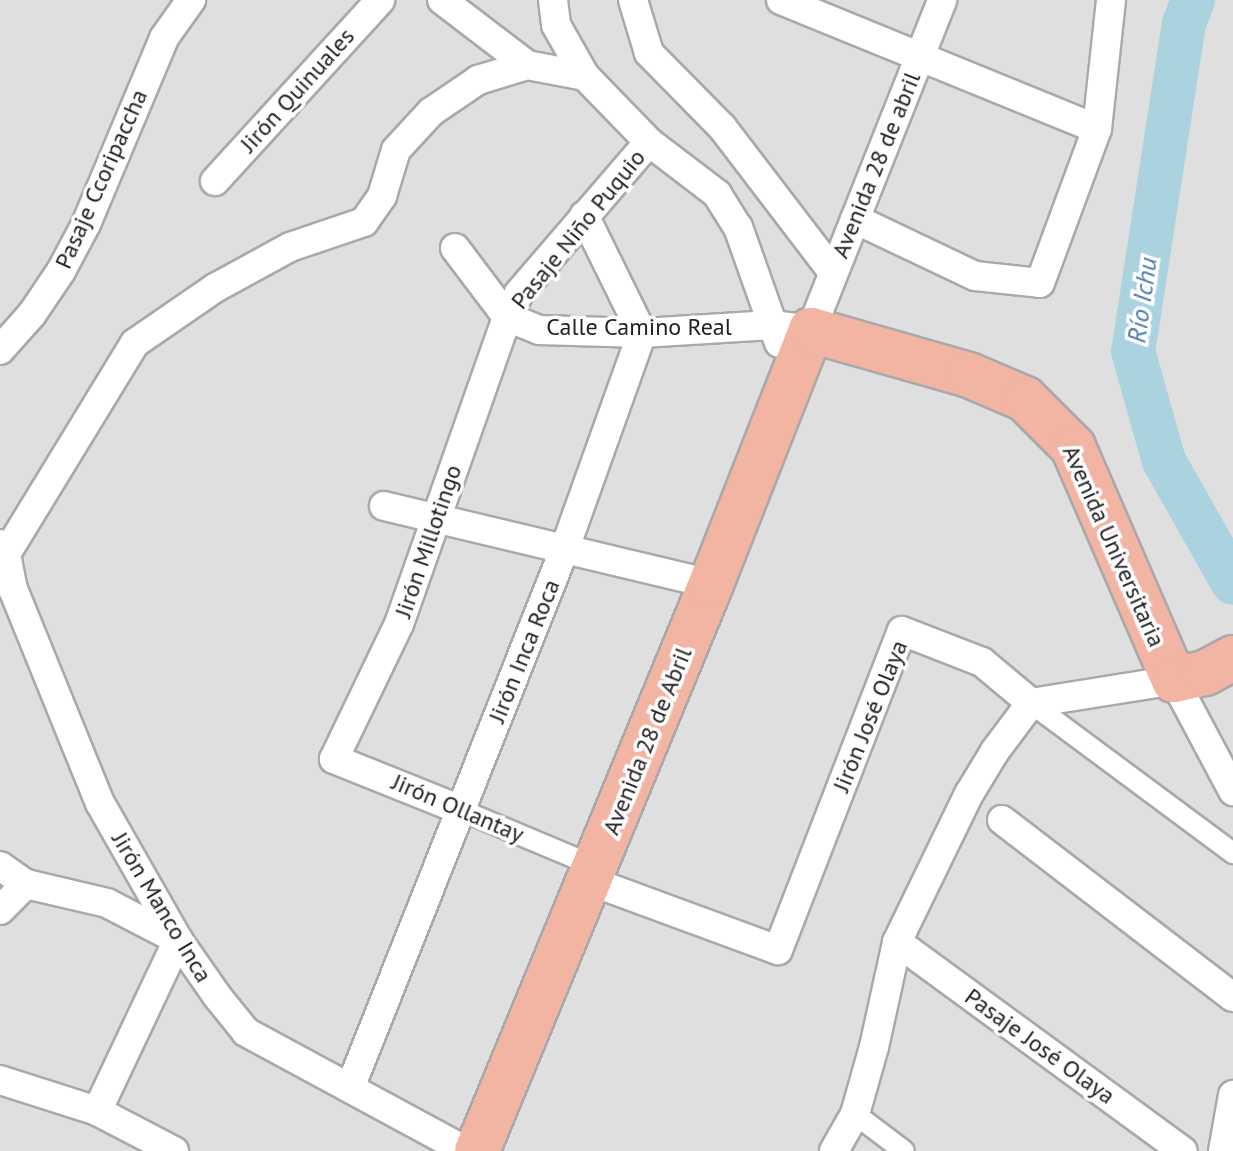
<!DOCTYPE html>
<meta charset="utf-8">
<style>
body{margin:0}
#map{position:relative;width:1233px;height:1151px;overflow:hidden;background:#f2efe9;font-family:"PT Sans",sans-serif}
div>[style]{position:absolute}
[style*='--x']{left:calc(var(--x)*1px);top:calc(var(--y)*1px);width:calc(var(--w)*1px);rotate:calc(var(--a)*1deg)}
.residential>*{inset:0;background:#e0dfdf}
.river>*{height:44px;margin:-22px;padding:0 22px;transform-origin:22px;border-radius:22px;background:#aad3df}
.roads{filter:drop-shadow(2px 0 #a9a9a9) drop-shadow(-2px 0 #a9a9a9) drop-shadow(0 2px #a9a9a9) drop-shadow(0 -2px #a9a9a9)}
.pedestrian>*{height:20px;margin:-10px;padding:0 10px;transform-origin:10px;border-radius:10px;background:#fff}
.minor>*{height:28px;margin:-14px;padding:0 14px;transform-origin:14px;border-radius:14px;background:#fff}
.trunk>*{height:44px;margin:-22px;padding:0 22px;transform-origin:22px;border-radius:22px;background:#f2b4a3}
span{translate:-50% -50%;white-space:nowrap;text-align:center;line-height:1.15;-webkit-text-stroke:7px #fff;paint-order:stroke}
.street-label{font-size:24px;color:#222}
.water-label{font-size:26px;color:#4a7aab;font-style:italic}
</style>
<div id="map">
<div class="residential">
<div style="clip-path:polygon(0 0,1233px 0,1233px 1151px,0 1151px)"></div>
</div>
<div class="river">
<div style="--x:1193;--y:0;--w:25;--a:111"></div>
<div style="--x:1184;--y:23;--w:332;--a:98.8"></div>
<div style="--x:1133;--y:351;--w:114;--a:74.3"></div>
<div style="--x:1164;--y:461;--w:140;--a:60.5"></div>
</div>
<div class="roads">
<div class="pedestrian">
<div style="--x:1031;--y:703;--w:252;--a:36.6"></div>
<div style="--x:461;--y:810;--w:129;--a:22.8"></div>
<div style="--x:855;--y:1114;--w:61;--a:37.1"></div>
</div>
<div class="minor">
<div style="--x:442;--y:0;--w:107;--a:37.4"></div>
<div style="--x:527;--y:65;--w:59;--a:10.7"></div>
<div style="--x:553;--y:0;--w:25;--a:83"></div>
<div style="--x:556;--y:25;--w:59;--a:60.4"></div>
<div style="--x:585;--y:76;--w:92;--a:45.9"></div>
<div style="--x:649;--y:142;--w:86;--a:37.4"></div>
<div style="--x:717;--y:194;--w:39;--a:58"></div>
<div style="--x:738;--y:227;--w:123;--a:70.5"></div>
<div style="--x:633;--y:0;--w:55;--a:73.2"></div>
<div style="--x:649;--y:53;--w:104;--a:45.4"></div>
<div style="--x:722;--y:127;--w:183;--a:52.6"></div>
<div style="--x:781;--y:0;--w:341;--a:22.2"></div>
<div style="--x:215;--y:181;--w:245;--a:-47.6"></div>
<div style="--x:855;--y:219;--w:133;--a:25.4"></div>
<div style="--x:975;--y:276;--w:65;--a:6.1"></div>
<div style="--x:1040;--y:283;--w:164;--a:-69.7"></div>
<div style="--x:1097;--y:129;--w:130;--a:-83.8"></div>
<div style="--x:455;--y:248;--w:86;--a:53"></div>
<div style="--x:507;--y:317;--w:35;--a:22"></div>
<div style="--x:539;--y:330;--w:103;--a:1.7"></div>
<div style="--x:642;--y:333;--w:130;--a:-3.5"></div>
<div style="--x:772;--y:325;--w:39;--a:7"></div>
<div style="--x:811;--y:330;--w:355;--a:-68.3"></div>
<div style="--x:0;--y:350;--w:48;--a:-48.4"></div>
<div style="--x:32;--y:314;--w:52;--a:-56"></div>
<div style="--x:61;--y:271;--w:53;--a:-62"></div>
<div style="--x:86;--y:224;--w:202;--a:-67.2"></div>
<div style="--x:164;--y:38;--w:47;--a:-54.6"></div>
<div style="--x:384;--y:506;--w:336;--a:13.4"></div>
<div style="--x:0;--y:544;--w:12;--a:59"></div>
<div style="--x:6;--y:554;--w:36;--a:79"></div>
<div style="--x:13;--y:589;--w:231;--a:67.9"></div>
<div style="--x:100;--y:803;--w:158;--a:60.3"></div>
<div style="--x:178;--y:940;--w:68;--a:55.1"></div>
<div style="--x:217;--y:996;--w:46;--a:51.1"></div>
<div style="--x:246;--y:1032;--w:250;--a:28.4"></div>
<div style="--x:6;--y:554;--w:247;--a:-58.6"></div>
<div style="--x:135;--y:343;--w:97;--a:-34.5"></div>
<div style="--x:215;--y:288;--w:85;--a:-28.7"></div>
<div style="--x:290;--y:247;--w:78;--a:-18.7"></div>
<div style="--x:364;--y:222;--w:32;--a:-55"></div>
<div style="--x:382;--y:196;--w:48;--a:-73.1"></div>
<div style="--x:396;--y:150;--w:52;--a:-47.4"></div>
<div style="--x:431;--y:112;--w:57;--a:-34.2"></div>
<div style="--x:478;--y:80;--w:51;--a:-17"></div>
<div style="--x:461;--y:810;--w:137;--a:-158.1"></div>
<div style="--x:334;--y:759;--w:150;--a:-64.3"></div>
<div style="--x:399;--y:624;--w:325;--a:-70.6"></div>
<div style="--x:507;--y:317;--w:27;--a:-63"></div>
<div style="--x:519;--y:293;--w:199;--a:-49.3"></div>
<div style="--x:1002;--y:820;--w:291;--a:37.5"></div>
<div style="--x:0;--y:866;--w:32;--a:35"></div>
<div style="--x:26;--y:884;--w:83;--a:13.2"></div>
<div style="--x:107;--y:903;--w:80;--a:27.5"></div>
<div style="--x:178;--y:940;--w:189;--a:115.3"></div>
<div style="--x:590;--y:881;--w:200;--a:20.2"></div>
<div style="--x:778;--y:950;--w:342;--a:-68.8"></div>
<div style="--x:902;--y:631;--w:86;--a:21.2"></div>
<div style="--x:982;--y:662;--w:64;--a:39.9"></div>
<div style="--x:0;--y:910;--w:37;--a:-45"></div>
<div style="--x:897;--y:942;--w:354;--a:36.2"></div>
<div style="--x:0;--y:1080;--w:102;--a:17.7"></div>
<div style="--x:97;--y:1111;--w:87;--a:27.5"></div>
<div style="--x:350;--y:1088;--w:581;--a:-68.29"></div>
<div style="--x:565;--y:548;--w:228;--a:-70.3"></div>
<div style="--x:642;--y:333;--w:131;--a:-116.2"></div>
<div style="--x:834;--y:1151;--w:43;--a:-60.4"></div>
<div style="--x:855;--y:1114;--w:70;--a:-74.2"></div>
<div style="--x:874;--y:1047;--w:107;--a:-77.6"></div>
<div style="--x:897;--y:942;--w:165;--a:-64.1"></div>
<div style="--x:969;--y:794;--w:50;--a:-58.8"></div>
<div style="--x:995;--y:751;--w:60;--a:-53.1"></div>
<div style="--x:1031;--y:703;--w:145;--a:-9.1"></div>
<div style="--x:1174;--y:680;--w:126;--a:62"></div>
<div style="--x:1223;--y:1151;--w:57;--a:-79.9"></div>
</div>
<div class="trunk">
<div style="--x:477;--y:1151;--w:613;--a:-67.57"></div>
<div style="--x:711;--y:584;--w:273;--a:-68.5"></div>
<div style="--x:811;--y:330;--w:164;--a:15.9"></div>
<div style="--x:969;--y:375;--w:61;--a:23.2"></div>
<div style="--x:1025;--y:399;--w:68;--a:45"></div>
<div style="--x:1073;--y:447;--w:254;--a:66.6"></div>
<div style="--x:1174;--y:680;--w:32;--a:-13"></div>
<div style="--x:1205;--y:673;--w:32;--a:-28"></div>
</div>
</div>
<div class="street-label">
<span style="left:297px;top:90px;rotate:-48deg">Jirón Quinuales</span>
<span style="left:876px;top:165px;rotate:-68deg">Avenida 28 de abril</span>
<span style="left:101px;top:179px;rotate:-66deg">Pasaje Ccoripaccha</span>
<span style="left:578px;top:229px;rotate:-51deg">Pasaje Niño Puquio</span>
<span style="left:639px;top:327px">Calle Camino Real</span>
<span style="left:428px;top:541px;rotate:-71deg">Jirón Millotingo</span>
<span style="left:1114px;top:546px;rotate:66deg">Avenida Universitaria</span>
<span style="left:524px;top:651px;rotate:-68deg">Jirón Inca Roca</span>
<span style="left:870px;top:716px;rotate:-68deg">Jirón José Olaya</span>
<span style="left:647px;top:741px;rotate:-68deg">Avenida 28 de Abril</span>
<span style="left:458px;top:808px;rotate:23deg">Jirón Ollantay</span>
<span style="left:162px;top:907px;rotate:59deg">Jirón Manco Inca</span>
<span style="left:1040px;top:1046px;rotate:36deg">Pasaje José Olaya</span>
</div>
<div class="water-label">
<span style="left:1142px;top:300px;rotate:-82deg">Río Ichu</span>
</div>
</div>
